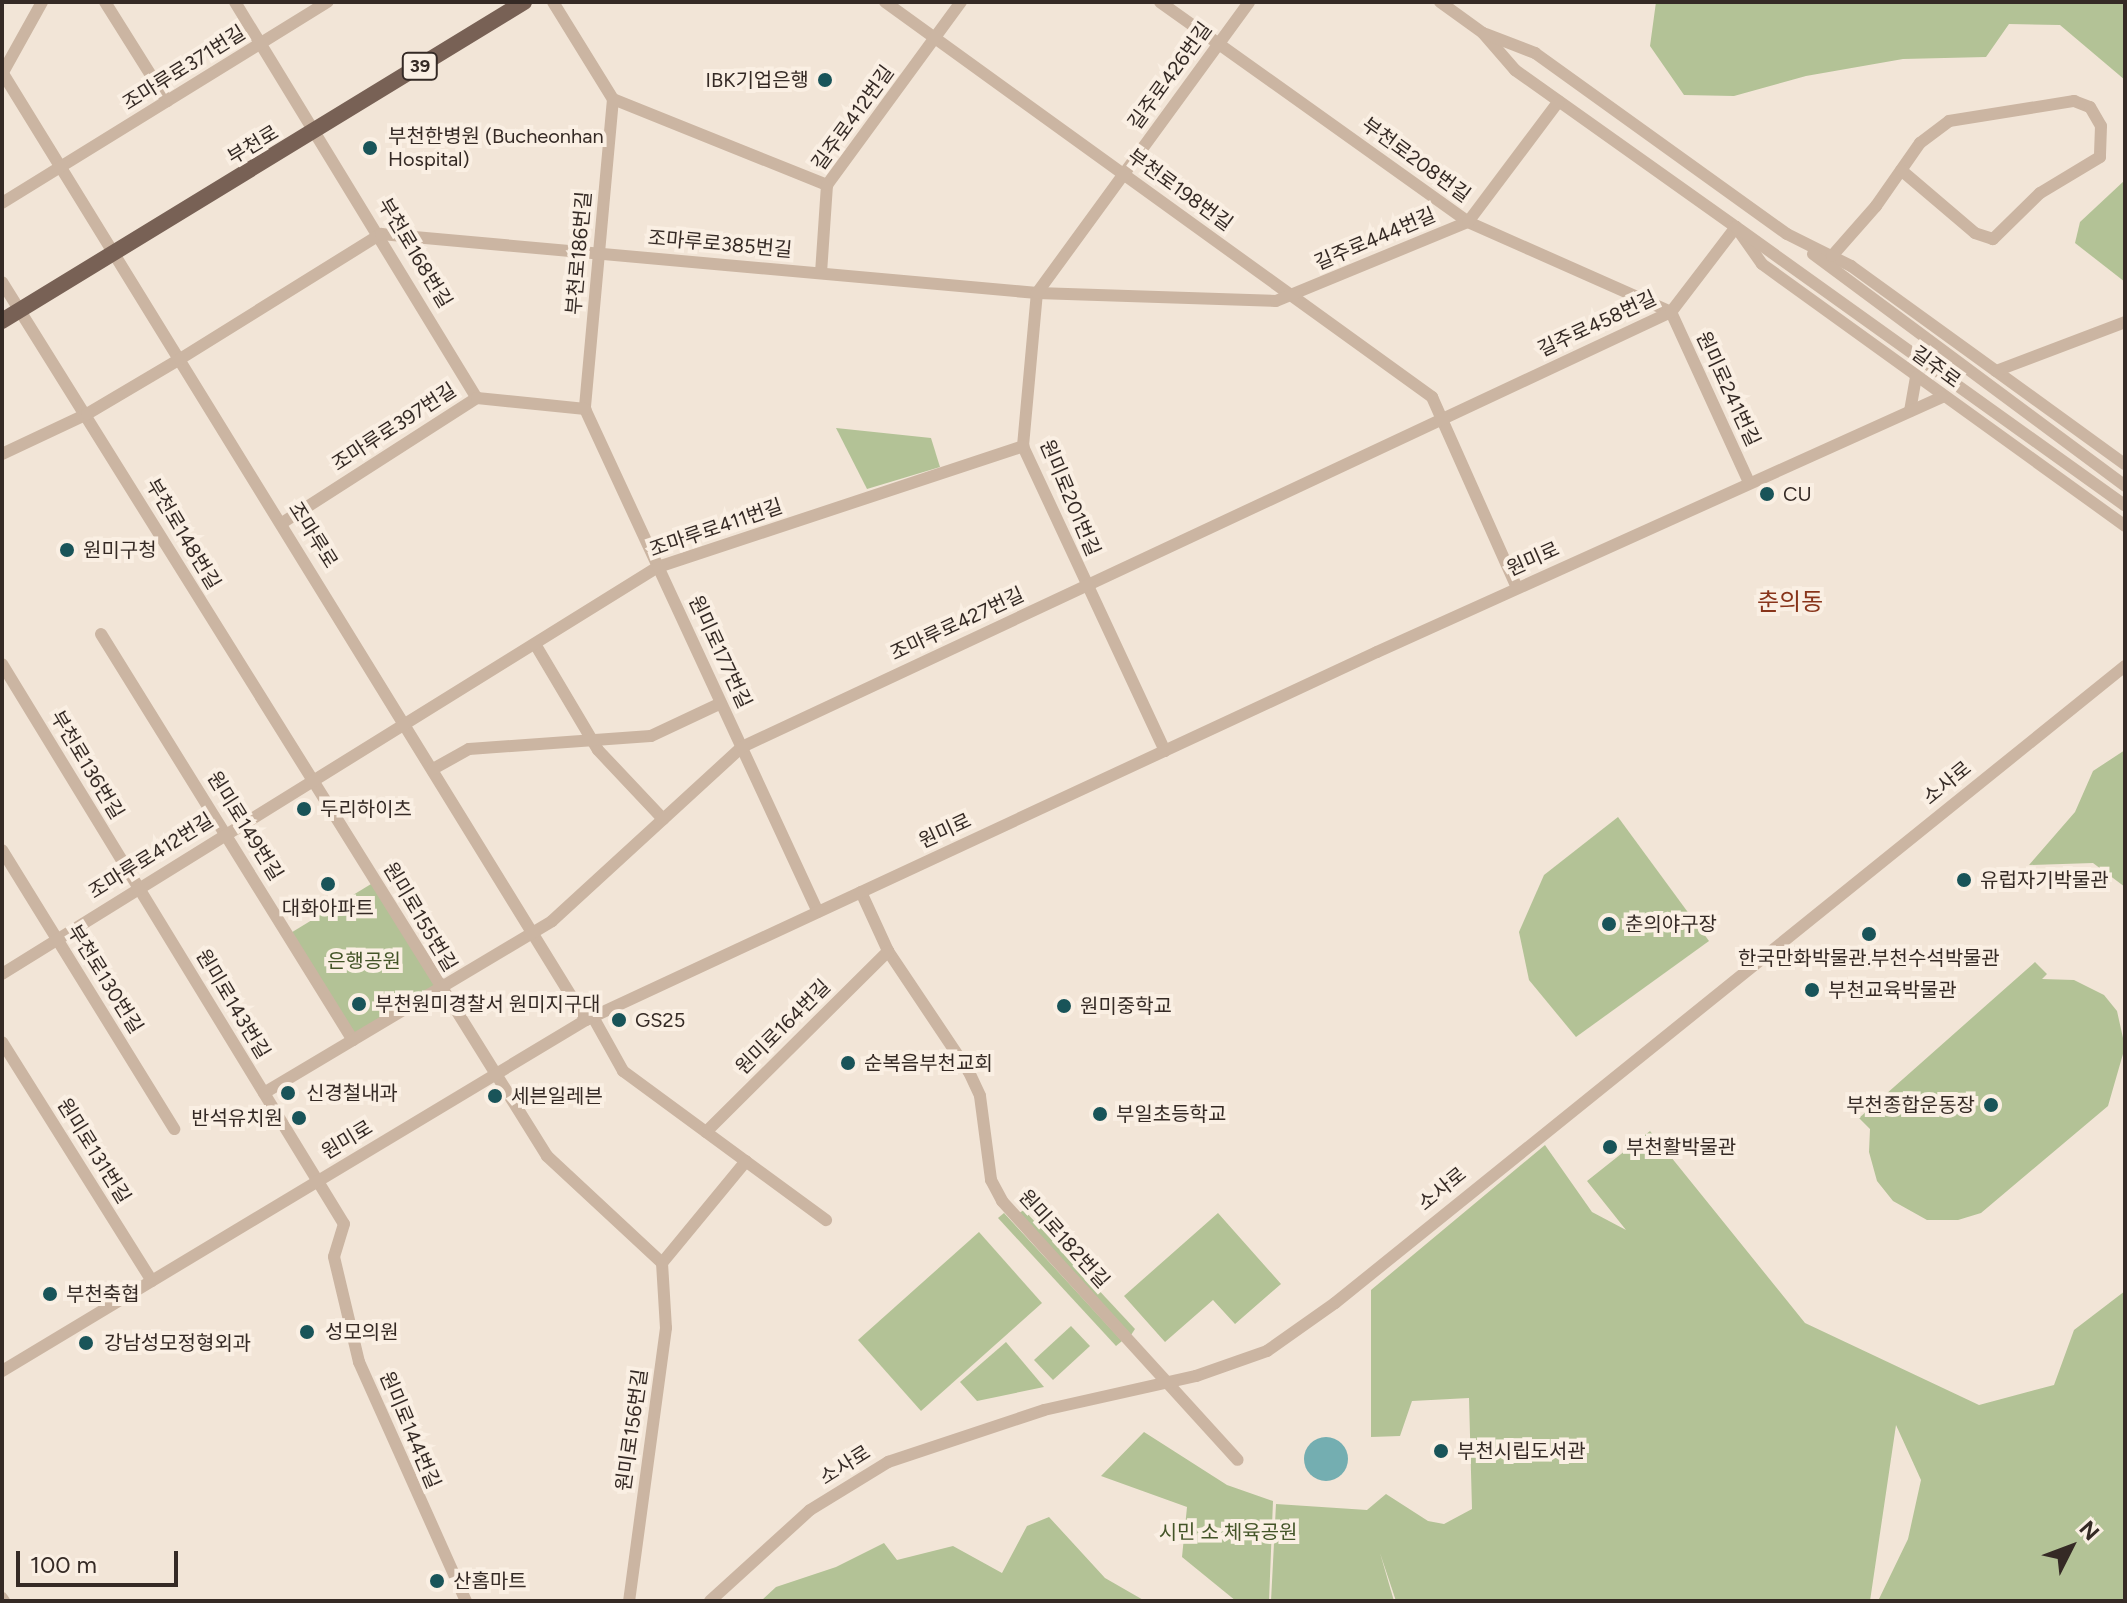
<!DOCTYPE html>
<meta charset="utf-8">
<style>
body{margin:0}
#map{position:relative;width:2127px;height:1603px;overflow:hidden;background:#f2e5d7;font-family:Figtree,"Noto Sans KR",sans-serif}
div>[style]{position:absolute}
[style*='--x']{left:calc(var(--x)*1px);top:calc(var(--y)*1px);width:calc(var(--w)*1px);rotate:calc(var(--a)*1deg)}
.green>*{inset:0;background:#b3c296}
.water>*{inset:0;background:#74aeb1}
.round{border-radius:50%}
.minor>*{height:12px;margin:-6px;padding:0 6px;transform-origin:6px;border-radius:6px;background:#cbb5a2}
.major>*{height:16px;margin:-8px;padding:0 8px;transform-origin:8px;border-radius:8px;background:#786155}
.dots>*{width:22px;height:22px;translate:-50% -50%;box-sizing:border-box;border:4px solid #faefe3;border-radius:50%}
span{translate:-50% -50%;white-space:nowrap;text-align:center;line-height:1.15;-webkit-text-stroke:8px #faefe3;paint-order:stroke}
.shield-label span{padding:2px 6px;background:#faefe3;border:2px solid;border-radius:6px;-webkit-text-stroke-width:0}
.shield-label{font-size:18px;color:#352a25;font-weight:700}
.street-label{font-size:20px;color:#352a25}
.poi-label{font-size:20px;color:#352a25}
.right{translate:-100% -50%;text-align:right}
.left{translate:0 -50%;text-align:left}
.park-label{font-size:20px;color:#445528}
.quarter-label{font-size:24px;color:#88341a}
.frame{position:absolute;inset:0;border:4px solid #352a25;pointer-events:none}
.north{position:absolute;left:2031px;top:1507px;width:80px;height:80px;-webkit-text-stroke:6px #faefe3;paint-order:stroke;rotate:48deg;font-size:22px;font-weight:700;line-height:32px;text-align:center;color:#352a25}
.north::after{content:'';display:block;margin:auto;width:28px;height:36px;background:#352a25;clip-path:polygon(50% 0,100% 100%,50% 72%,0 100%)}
.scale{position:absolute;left:16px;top:1551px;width:162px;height:36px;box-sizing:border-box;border:4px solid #352a25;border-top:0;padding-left:10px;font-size:24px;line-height:28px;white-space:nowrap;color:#352a25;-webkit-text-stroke:6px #faefe3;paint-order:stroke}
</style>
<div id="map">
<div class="green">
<div style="clip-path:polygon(1656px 2px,2125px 2px,2125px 80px,2060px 25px,2009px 24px,1986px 57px,1903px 59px,1806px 76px,1734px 96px,1684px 95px,1650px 46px)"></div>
<div style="clip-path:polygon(2125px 180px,2125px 282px,2075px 243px,2080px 222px)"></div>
<div style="clip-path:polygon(836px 428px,931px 438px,940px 467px,867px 489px)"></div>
<div style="clip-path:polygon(2125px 750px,2125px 887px,2093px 863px,2029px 865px,2075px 812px,2093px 771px)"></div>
<div style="clip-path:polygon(1618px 817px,1709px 941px,1576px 1037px,1529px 980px,1519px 932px,1544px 875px)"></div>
<div style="clip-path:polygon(376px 881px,440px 988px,353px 1040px,289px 934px)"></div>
<div style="clip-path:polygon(2035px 962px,2047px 974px,2042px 979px,2074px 980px,2104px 995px,2117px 1011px,2125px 1047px,2108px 1106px,1981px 1213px,1958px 1220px,1927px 1220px,1893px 1201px,1877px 1181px,1869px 1152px,1870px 1129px,1859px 1118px)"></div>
<div style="clip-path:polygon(1650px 1131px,1805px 1323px,1979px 1405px,2054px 1385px,2074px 1330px,2125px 1291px,2125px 1601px,1878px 1601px,1908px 1539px,1921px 1480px,1896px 1425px,1870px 1601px,1396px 1601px,1380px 1553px,1394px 1601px,1271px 1601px,1276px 1504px,1367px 1510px,1386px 1494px,1428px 1521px,1444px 1524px,1472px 1509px,1469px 1398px,1412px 1401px,1400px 1436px,1371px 1437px,1371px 1290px,1545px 1145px,1592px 1212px,1626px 1230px,1587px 1181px)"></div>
<div style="clip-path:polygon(1024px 1210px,1135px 1329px,1131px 1335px,1019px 1213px)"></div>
<div style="clip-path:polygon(1004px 1213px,1122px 1341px,1116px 1346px,998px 1218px)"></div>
<div style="clip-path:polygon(1218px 1213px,1281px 1284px,1235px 1324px,1213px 1300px,1165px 1342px,1124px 1296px)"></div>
<div style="clip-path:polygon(979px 1232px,1042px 1303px,921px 1411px,858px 1340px)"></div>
<div style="clip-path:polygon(1071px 1326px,1090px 1346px,1053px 1380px,1034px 1360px)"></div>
<div style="clip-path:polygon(1006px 1342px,1044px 1387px,977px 1401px,960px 1382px)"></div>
<div style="clip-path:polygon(1144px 1432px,1227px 1485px,1273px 1501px,1269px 1601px,1236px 1601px,1182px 1557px,1187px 1507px,1101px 1476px)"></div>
<div style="clip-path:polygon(1049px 1517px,1105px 1578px,1145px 1601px,761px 1601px,776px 1587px,836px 1567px,884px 1543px,897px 1560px,953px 1546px,1002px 1573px,1027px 1526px)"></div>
</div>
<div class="water">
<div class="round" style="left:1304px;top:1437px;width:44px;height:44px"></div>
</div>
<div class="minor">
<div style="--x:105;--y:2;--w:117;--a:57.9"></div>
<div style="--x:235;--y:2;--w:464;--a:58.6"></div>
<div style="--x:553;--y:2;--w:114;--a:58.3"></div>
<div style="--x:613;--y:99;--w:311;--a:95.2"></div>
<div style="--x:885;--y:2;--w:675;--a:35.83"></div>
<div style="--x:1432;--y:397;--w:209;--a:66"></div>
<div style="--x:1160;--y:2;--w:379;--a:35.5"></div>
<div style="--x:1468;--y:222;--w:222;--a:23.9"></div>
<div style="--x:1671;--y:312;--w:187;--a:65.4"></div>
<div style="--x:1440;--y:2;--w:53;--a:35.8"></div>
<div style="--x:1483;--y:33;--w:49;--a:49.1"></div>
<div style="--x:1515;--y:70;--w:271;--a:35.4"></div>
<div style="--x:1736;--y:227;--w:45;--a:54.9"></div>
<div style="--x:1762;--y:264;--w:448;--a:35.8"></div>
<div style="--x:1486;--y:34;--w:53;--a:21.2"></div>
<div style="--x:1535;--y:53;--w:310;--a:35.7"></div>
<div style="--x:1787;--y:234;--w:72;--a:26.6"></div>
<div style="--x:1851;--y:266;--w:338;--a:35.9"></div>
<div style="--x:2;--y:72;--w:1113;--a:58.37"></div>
<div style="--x:2;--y:74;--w:82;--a:-60.9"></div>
<div style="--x:613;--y:99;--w:231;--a:21.9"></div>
<div style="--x:2;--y:203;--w:383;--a:-31.7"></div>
<div style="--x:1813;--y:254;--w:389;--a:36.6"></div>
<div style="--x:1832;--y:256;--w:67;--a:-48.7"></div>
<div style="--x:1876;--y:206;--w:77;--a:-55.1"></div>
<div style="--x:1920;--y:143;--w:36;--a:-37"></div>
<div style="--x:1949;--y:121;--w:127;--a:-9.1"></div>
<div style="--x:2074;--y:101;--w:17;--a:21"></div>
<div style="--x:2090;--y:107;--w:22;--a:60"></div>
<div style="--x:2101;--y:126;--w:31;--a:92"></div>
<div style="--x:2100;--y:157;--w:70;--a:149"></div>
<div style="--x:2040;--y:193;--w:66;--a:135.6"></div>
<div style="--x:1993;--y:239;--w:19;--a:-162"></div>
<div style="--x:1975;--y:233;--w:97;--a:-139.6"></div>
<div style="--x:821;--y:273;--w:88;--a:-86.1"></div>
<div style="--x:827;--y:185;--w:227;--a:-53.8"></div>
<div style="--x:2;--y:282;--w:1030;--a:58.05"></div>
<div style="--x:547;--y:1156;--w:157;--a:42.9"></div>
<div style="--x:662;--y:1263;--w:65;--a:86.5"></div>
<div style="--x:666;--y:1328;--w:275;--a:97.7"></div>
<div style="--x:1996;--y:371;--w:138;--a:-20.8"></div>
<div style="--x:585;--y:409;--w:554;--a:65.15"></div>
<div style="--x:1910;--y:411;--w:34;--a:-80"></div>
<div style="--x:2;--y:454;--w:94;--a:-25.2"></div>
<div style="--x:87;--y:414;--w:108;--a:-30.6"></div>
<div style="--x:180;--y:359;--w:237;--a:-31.9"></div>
<div style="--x:381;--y:234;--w:659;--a:5.14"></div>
<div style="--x:1037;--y:293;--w:239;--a:1.9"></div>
<div style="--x:1276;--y:301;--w:208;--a:-22.4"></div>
<div style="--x:1468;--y:222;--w:151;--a:-53.1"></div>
<div style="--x:282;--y:523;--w:232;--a:-32.7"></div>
<div style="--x:477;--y:398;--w:109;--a:5.8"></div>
<div style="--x:101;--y:634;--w:478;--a:58.2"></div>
<div style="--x:535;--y:644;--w:123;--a:59.3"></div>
<div style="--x:598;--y:750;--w:95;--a:46.7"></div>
<div style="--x:2;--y:664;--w:656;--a:58.59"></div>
<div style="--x:344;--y:1224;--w:34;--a:107"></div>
<div style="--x:334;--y:1257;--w:108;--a:76.6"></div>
<div style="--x:359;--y:1362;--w:262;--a:65.9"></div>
<div style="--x:1165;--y:751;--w:336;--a:-115"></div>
<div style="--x:1023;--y:446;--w:154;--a:-84.8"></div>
<div style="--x:1037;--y:293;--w:360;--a:-53.9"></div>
<div style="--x:433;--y:769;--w:41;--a:-29.1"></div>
<div style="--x:469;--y:749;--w:182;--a:-4.1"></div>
<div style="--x:651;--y:736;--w:77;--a:-25.2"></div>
<div style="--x:2;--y:850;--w:328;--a:58.3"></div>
<div style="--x:861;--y:892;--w:65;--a:65.4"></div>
<div style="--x:888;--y:951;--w:146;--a:56.2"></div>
<div style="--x:969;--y:1072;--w:26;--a:65"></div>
<div style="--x:980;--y:1096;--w:85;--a:82.5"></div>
<div style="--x:991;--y:1180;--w:24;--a:62"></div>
<div style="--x:1002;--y:1201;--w:350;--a:47.7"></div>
<div style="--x:2;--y:974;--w:772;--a:-31.82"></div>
<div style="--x:658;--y:567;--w:385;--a:-18.3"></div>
<div style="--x:593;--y:1017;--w:62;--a:60.9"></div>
<div style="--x:623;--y:1071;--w:252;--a:36.3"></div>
<div style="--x:2;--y:1042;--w:282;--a:57.9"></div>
<div style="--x:264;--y:1093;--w:335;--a:-30.8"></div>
<div style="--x:552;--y:921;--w:258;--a:-42.5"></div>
<div style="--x:742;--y:747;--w:1026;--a:-25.09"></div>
<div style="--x:1671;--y:312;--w:107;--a:-52.6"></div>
<div style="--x:1736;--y:227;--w:478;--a:35.6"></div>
<div style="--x:706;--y:1132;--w:257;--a:-44.8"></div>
<div style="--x:662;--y:1263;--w:132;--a:-50.5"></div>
<div style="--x:2;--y:1371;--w:681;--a:-31.01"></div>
<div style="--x:586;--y:1020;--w:872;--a:-24.95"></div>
<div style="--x:1377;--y:652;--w:620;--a:-24.29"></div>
<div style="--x:2;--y:1598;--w:4;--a:56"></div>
<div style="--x:710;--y:1601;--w:135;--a:-42.3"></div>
<div style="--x:810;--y:1510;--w:92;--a:-31.6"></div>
<div style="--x:888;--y:1462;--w:164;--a:-18.4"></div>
<div style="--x:1044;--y:1410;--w:156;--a:-12.6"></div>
<div style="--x:1196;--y:1376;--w:75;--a:-19.4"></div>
<div style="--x:1267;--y:1351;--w:83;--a:-35.2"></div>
<div style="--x:1335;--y:1303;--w:1015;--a:-38.88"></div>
</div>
<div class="major">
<div style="--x:2;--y:321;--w:612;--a:-31.43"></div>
</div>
<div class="dots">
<div style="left:825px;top:80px;background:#195459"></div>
<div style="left:370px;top:148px;background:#195459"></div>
<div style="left:1767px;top:494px;background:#195459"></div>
<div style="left:67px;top:550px;background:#195459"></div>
<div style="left:304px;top:809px;background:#195459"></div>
<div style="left:1964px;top:880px;background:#195459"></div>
<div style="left:328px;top:884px;background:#195459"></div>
<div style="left:1609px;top:924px;background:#195459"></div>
<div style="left:1869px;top:934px;background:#195459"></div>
<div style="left:1812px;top:990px;background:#195459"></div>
<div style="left:359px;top:1004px;background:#195459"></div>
<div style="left:1064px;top:1006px;background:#195459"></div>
<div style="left:619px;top:1020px;background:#195459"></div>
<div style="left:848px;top:1063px;background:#195459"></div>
<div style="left:288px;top:1093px;background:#195459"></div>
<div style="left:495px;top:1096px;background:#195459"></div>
<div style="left:1991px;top:1105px;background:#195459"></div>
<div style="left:1100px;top:1114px;background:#195459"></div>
<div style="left:299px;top:1118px;background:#195459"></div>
<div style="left:1610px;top:1147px;background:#195459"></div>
<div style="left:50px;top:1294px;background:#195459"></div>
<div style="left:307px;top:1332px;background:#195459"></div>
<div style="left:86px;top:1343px;background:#195459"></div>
<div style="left:1441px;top:1451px;background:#195459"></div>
<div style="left:437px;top:1581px;background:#195459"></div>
</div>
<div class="shield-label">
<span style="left:420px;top:66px">39</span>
</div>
<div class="street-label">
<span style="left:184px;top:68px;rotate:-32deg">조마루로371번길</span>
<span style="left:1170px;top:76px;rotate:-54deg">길주로426번길</span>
<span style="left:853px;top:118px;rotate:-54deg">길주로412번길</span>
<span style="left:253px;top:145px;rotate:-31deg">부천로</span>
<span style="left:1416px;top:160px;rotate:36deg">부천로208번길</span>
<span style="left:1180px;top:190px;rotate:36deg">부천로198번길</span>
<span style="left:1375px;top:239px;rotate:-23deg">길주로444번길</span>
<span style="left:720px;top:244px;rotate:5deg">조마루로385번길</span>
<span style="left:415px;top:253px;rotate:59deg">부천로168번길</span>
<span style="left:579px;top:253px;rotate:-85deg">부천로186번길</span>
<span style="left:1597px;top:324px;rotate:-25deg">길주로458번길</span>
<span style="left:1936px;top:367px;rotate:36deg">길주로</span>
<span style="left:1728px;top:389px;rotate:65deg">원미로241번길</span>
<span style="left:394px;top:427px;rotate:-33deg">조마루로397번길</span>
<span style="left:1070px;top:498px;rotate:67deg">원미로201번길</span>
<span style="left:716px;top:528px;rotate:-19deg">조마루로411번길</span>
<span style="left:183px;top:534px;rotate:59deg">부천로148번길</span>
<span style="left:313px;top:535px;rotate:58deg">조마루로</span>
<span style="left:1533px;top:559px;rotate:-24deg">원미로</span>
<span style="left:957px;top:624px;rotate:-25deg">조마루로427번길</span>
<span style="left:720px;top:652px;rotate:65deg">원미로177번길</span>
<span style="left:87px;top:765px;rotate:59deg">부천로136번길</span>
<span style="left:1947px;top:783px;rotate:-39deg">소사로</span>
<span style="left:245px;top:826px;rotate:58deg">원미로149번길</span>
<span style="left:945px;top:831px;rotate:-25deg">원미로</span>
<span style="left:151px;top:856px;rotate:-32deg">조마루로412번길</span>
<span style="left:420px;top:917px;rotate:59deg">원미로155번길</span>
<span style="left:105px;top:979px;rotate:58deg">부천로130번길</span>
<span style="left:233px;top:1004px;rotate:59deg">원미로143번길</span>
<span style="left:783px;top:1027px;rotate:-45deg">원미로164번길</span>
<span style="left:347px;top:1140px;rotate:-31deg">원미로</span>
<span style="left:94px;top:1151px;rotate:58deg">원미로131번길</span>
<span style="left:1442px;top:1189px;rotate:-39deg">소사로</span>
<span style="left:1064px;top:1239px;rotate:48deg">원미로182번길</span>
<span style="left:410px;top:1430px;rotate:67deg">원미로144번길</span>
<span style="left:632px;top:1430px;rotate:-82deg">원미로156번길</span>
<span style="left:845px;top:1465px;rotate:-32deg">소사로</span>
</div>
<div class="poi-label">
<span class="right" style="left:809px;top:80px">IBK기업은행</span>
<span class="left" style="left:388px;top:148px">부천한병원 (Bucheonhan<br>Hospital)</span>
<span class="left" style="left:1783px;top:494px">CU</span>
<span class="left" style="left:83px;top:550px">원미구청</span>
<span class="left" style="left:320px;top:809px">두리하이츠</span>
<span class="left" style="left:1980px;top:880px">유럽자기박물관</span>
<span style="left:328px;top:908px">대화아파트</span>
<span class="left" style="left:1625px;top:924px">춘의야구장</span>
<span style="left:1869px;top:958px">한국만화박물관.부천수석박물관</span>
<span class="left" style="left:1828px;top:990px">부천교육박물관</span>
<span class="left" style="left:375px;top:1004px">부천원미경찰서 원미지구대</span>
<span class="left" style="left:1080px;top:1006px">원미중학교</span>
<span class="left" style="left:635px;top:1020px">GS25</span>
<span class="left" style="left:864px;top:1063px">순복음부천교회</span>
<span class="left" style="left:306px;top:1093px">신경철내과</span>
<span class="left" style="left:511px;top:1096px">세븐일레븐</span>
<span class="right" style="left:1975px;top:1105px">부천종합운동장</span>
<span class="left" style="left:1116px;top:1114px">부일초등학교</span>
<span class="right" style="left:283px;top:1118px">반석유치원</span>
<span class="left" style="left:1626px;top:1147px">부천활박물관</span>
<span class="left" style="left:66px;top:1294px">부천축협</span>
<span class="left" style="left:325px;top:1332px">성모의원</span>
<span class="left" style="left:104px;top:1343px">강남성모정형외과</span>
<span class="left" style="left:1457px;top:1451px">부천시립도서관</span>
<span class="left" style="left:453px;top:1581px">산홈마트</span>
</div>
<div class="park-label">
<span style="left:364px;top:961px">은행공원</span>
<span style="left:1228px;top:1532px">시민 소 체육공원</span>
</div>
<div class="quarter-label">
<span style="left:1790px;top:602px">춘의동</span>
</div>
<div class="frame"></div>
<div class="north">N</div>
<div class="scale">100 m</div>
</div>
